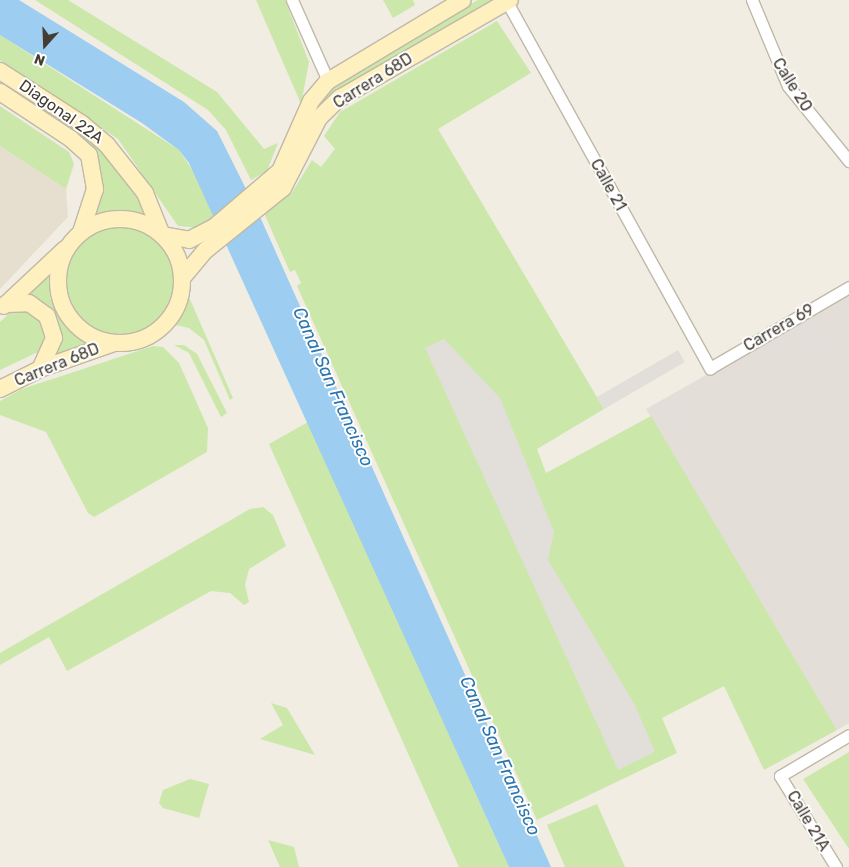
<!DOCTYPE html>
<style>
body{margin:0}
#map{position:relative;width:849px;height:867px;overflow:hidden;background:#f1ede2;font-family:Rubik,sans-serif}
div>[style]{position:absolute}
[style*='--x']{left:calc(var(--x)*1px);top:calc(var(--y)*1px);width:calc(var(--w)*1px);rotate:calc(var(--a)*1deg)}
.residential>*{inset:0;background:#e6dfd0}
.industrial>*{inset:0;background:#e3ded8}
.green>*{inset:0;background:#cbe7aa}
.round{border-radius:50%}
.parking>*{inset:0;background:#e2dfdb}
.water>*{inset:0;background:#9dcdf0}
.roads{filter:drop-shadow(1px 0 #c0b8a8) drop-shadow(-1px 0 #c0b8a8) drop-shadow(0 1px #c0b8a8) drop-shadow(0 -1px #c0b8a8)}
.street>*{height:11px;margin:-5.5px;padding:0 5.5px;transform-origin:5.5px;border-radius:5.5px;background:#fff}
.secondary>*{height:16px;margin:-8px;padding:0 8px;transform-origin:8px;border-radius:8px;background:#fff0bf}
.secondary>.ring{margin:-8px;padding:0;box-sizing:content-box;background:none;border:16px solid #fff0bf;border-radius:50%}
span{translate:-50% -50%;white-space:nowrap;text-align:center;line-height:1.15;-webkit-text-stroke:4px #fff;paint-order:stroke}
.street-label{font-size:16px;color:#433d33}
.water-label{font-size:18px;color:#2c76af;font-style:italic}
.north{position:absolute;left:20px;top:20px;width:50px;height:50px;-webkit-text-stroke:4px #fff;paint-order:stroke;rotate:200deg;font-size:14px;font-weight:700;line-height:20px;text-align:center;color:#433d33}
.north::after{content:'';display:block;margin:auto;width:18px;height:22px;background:#433d33;clip-path:polygon(50% 0,100% 100%,50% 72%,0 100%)}
</style>
<div id="map">
<div class="residential">
<div style="clip-path:polygon(0 146px,66px 189px,68px 217px,0 289px)"></div>
</div>
<div class="industrial">
<div style="clip-path:polygon(849px 294px,849px 723px,837px 730px,646px 409px)"></div>
</div>
<div class="green">
<div style="clip-path:polygon(35px 0,68px 0,217px 92px,264px 149px,278px 143px,267px 171px,251px 180px,226px 130px,208px 110px)"></div>
<div style="clip-path:polygon(256px 0,285px 0,309px 62px,301px 104px)"></div>
<div style="clip-path:polygon(383px 0,413px 0,415px 5px,393px 18px)"></div>
<div style="clip-path:polygon(478px 0,493px 0,329px 96px,315px 108px,335px 83px)"></div>
<div style="clip-path:polygon(497px 21px,531px 73px,438px 129px,604px 409px,537px 449px,546px 473px,651px 416px,837px 730px,764px 770px,724px 686px,662px 718px,677px 753px,537px 820px,297px 286px,301px 283px,295px 270px,290px 272px,264px 213px,291px 194px,312px 160px,321px 167px,335px 149px,324px 136px,340px 112px)"></div>
<div style="clip-path:polygon(0 35px,179px 150px,201px 183px,215px 216px,201px 228px,178px 226px,118px 139px,0 61px)"></div>
<div style="clip-path:polygon(0 81px,81px 132px,108px 157px,138px 197px,148px 219px,110px 212px,93px 218px,103px 189px,92px 149px,0 85px)"></div>
<div style="clip-path:polygon(0 106px,69px 152px,74px 164px,66px 189px,0 146px)"></div>
<div class="round" style="left:65px;top:226px;width:110px;height:110px"></div>
<div style="clip-path:polygon(49px 269px,50px 298px,57px 312px,78px 336px,91px 344px,54px 356px,60px 327px,56px 314px,42px 303px,19px 299px)"></div>
<div style="clip-path:polygon(189px 297px,233px 398px,230px 400px,204px 340px,189px 328px,175px 325px)"></div>
<div style="clip-path:polygon(15px 308px,35px 311px,48px 337px,40px 351px,0 370px,0 322px)"></div>
<div style="clip-path:polygon(174px 345px,184px 345px,197px 354px,227px 413px,221px 417px,189px 353px)"></div>
<div style="clip-path:polygon(153px 346px,163px 347px,179px 363px,208px 428px,207px 452px,94px 517px,88px 513px,46px 432px,0 415px,0 401px,22px 389px)"></div>
<div style="clip-path:polygon(308px 422px,509px 867px,459px 867px,269px 444px)"></div>
<div style="clip-path:polygon(263px 507px,273px 515px,286px 546px,249px 569px,245px 585px,249px 602px,244px 605px,230px 593px,211px 591px,67px 671px,49px 637px,0 665px,0 653px,250px 509px)"></div>
<div style="clip-path:polygon(271px 703px,287px 708px,315px 755px,260px 739px,283px 725px)"></div>
<div style="clip-path:polygon(849px 752px,849px 849px,803px 779px)"></div>
<div style="clip-path:polygon(190px 779px,209px 784px,199px 818px,163px 808px,159px 803px,163px 790px)"></div>
<div style="clip-path:polygon(597px 804px,625px 867px,565px 867px,547px 825px)"></div>
<div style="clip-path:polygon(268px 840px,294px 847px,299px 867px,280px 867px)"></div>
</div>
<div class="parking">
<div style="clip-path:polygon(810px 321px,827px 348px,814px 356px,797px 330px)"></div>
<div style="clip-path:polygon(444px 339px,500px 398px,554px 532px,548px 560px,635px 705px,655px 752px,618px 770px,425px 348px)"></div>
<div style="clip-path:polygon(678px 350px,685px 362px,604px 409px,597px 397px)"></div>
<div style="clip-path:polygon(676px 395px,691px 422px,677px 430px,662px 403px)"></div>
</div>
<div class="water">
<div style="clip-path:polygon(0 0,19px 0,184px 102px,217px 131px,261px 219px,551px 867px,509px 867px,189px 163px,179px 150px,142px 123px,0 35px)"></div>
</div>
<div class="roads">
<div class="street">
<div style="--x:292;--y:0;--w:89;--a:66"></div>
<div style="--x:752;--y:0;--w:93;--a:67.3"></div>
<div style="--x:788;--y:86;--w:97;--a:50.9"></div>
<div style="--x:507;--y:2;--w:419;--a:61"></div>
<div style="--x:710;--y:368;--w:161;--a:-30.2"></div>
<div style="--x:836;--y:867;--w:107;--a:-121.6"></div>
<div style="--x:780;--y:776;--w:80;--a:-30.7"></div>
</div>
<div class="secondary">
<div style="--x:0;--y:71;--w:96;--a:32.7"></div>
<div style="--x:81;--y:123;--w:34;--a:40"></div>
<div style="--x:107;--y:145;--w:61;--a:51.6"></div>
<div style="--x:145;--y:193;--w:45;--a:68"></div>
<div style="--x:0;--y:92;--w:85;--a:33.5"></div>
<div style="--x:71;--y:139;--w:24;--a:42"></div>
<div style="--x:89;--y:155;--w:35;--a:80"></div>
<div style="--x:95;--y:189;--w:45;--a:108"></div>
<div class="ring" style="left:58px;top:219px;width:108px;height:108px"></div>
<div style="--x:162;--y:235;--w:27;--a:10"></div>
<div style="--x:189;--y:240;--w:27;--a:-27"></div>
<div style="--x:213;--y:228;--w:88;--a:-40.4"></div>
<div style="--x:280;--y:171;--w:77;--a:-66.1"></div>
<div style="--x:311;--y:101;--w:26;--a:-50"></div>
<div style="--x:328;--y:81;--w:157;--a:-31"></div>
<div style="--x:183;--y:277;--w:35;--a:-50"></div>
<div style="--x:206;--y:250;--w:99;--a:-38.8"></div>
<div style="--x:283;--y:188;--w:79;--a:-62.8"></div>
<div style="--x:319;--y:118;--w:29;--a:-44"></div>
<div style="--x:340;--y:98;--w:196;--a:-30"></div>
<div style="--x:6;--y:304;--w:23;--a:-2"></div>
<div style="--x:29;--y:303;--w:22;--a:36"></div>
<div style="--x:47;--y:316;--w:23;--a:72"></div>
<div style="--x:54;--y:338;--w:34;--a:114"></div>
<div style="--x:4;--y:306;--w:83;--a:-43.1"></div>
<div style="--x:0;--y:389;--w:45;--a:-26.6"></div>
<div style="--x:40;--y:369;--w:78;--a:-19.4"></div>
</div>
</div>
<div class="street-label">
<span style="left:373px;top:81px;rotate:-32deg">Carrera 68D</span>
<span style="left:792px;top:85px;rotate:58deg">Calle 20</span>
<span style="left:61px;top:112px;rotate:35deg">Diagonal 22A</span>
<span style="left:608px;top:185px;rotate:61deg">Calle 21</span>
<span style="left:779px;top:328px;rotate:-30deg">Carrera 69</span>
<span style="left:57px;top:365px;rotate:-22deg">Carrera 68D</span>
<span style="left:808px;top:821px;rotate:59deg">Calle 21A</span>
</div>
<div class="water-label">
<span style="left:333px;top:387px;rotate:66deg">Canal San Francisco</span>
<span style="left:500px;top:756px;rotate:66deg">Canal San Francisco</span>
</div>
<div class="north">N</div>
</div>
